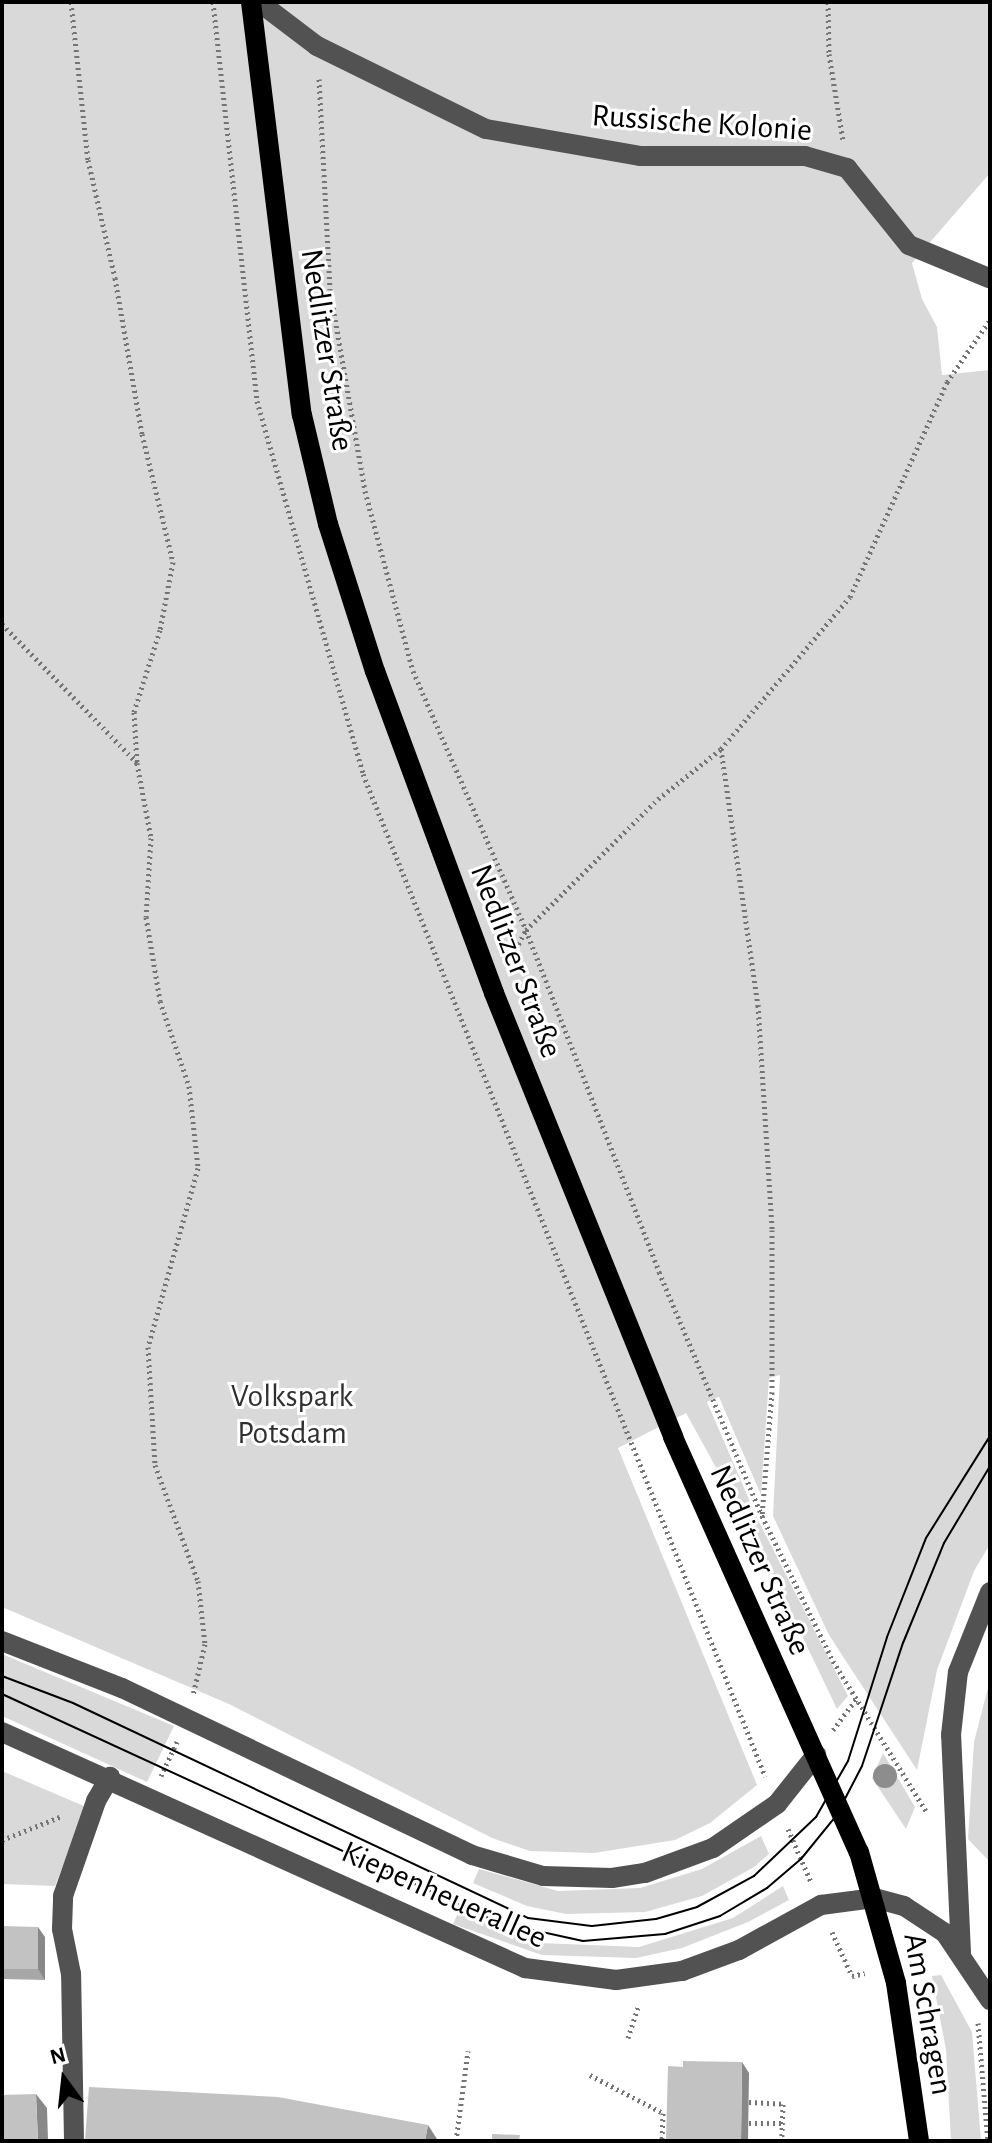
<!DOCTYPE html>
<meta charset="utf-8">
<style>
body{margin:0}
#map{position:relative;width:992px;height:2143px;overflow:hidden;background:#fff;font-family:"Alegreya Sans",sans-serif}
div>[style]{position:absolute}
[style*='--x']{left:calc(var(--x)*1px);top:calc(var(--y)*1px);width:calc(var(--w)*1px);rotate:calc(var(--a)*1deg)}
.green>*{inset:0;background:#d9d9d9}
.path>*{height:5px;margin-top:-2.5px;transform-origin:0;background:repeating-linear-gradient(90deg,#747474 0 2px,transparent 0 6px)}
.minor>*{height:20px;margin:-10px;padding:0 10px;transform-origin:10px;border-radius:10px;background:#525252}
.major>*{height:20px;margin:-10px;padding:0 10px;transform-origin:10px;border-radius:10px;background:#000}
.tram>*{height:2px;margin:-1px;padding:0 1px;transform-origin:1px;border-radius:1px;background:#000}
.trees>*{width:24px;height:24px;margin:-12px;border-radius:50%;background:#8d8d8d}
.wall>*{inset:0;background:#a7a7a7}
.shaded-wall>*{inset:0;background:#888}
.building>*{inset:0;background:#c2c2c2}
span{translate:-50% -50%;white-space:nowrap;text-align:center;line-height:1.15;-webkit-text-stroke:6px #fff;paint-order:stroke}
.street-label{font-size:32px;color:#000}
.park-label{font-size:32px;color:#303030}
.frame{position:absolute;inset:0;border:4px solid #000;pointer-events:none}
.north{position:absolute;left:24px;top:2039px;width:80px;height:80px;-webkit-text-stroke:6px #fff;paint-order:stroke;rotate:345deg;font-size:22px;font-weight:700;line-height:32px;text-align:center;color:#000}
.north::after{content:'';display:block;margin:auto;width:28px;height:36px;background:#000;clip-path:polygon(50% 0,100% 100%,50% 72%,0 100%)}
</style>
<div id="map">
<div class="green">
<div style="clip-path:polygon(2px 2px,990px 2px,990px 173px,912px 263px,922px 299px,937px 327px,942px 375px,990px 370px,990px 1544px,974px 1571px,937px 1670px,917px 1770px,829px 1635px,773px 1516px,780px 1375px,769px 1378px,761px 1495px,719px 1397px,707px 1402px,758px 1520px,848px 1696px,837px 1709px,757px 1542px,686px 1413px,618px 1448px,757px 1785px,710px 1823px,675px 1840px,594px 1853px,530px 1851px,492px 1838px,229px 1704px,2px 1607px)"></div>
<div style="clip-path:polygon(2px 1654px,174px 1726px,147px 1782px,2px 1716px)"></div>
<div style="clip-path:polygon(990px 1680px,990px 1862px,968px 1839px,974px 1742px)"></div>
<div style="clip-path:polygon(883px 1753px,915px 1807px,906px 1829px,872px 1778px)"></div>
<div style="clip-path:polygon(2px 1771px,86px 1807px,55px 1886px,2px 1884px)"></div>
<div style="clip-path:polygon(761px 1836px,769px 1854px,754px 1867px,702px 1896px,645px 1912px,566px 1914px,527px 1906px,473px 1883px,479px 1869px,558px 1891px,640px 1888px,702px 1869px)"></div>
<div style="clip-path:polygon(783px 1886px,789px 1900px,748px 1922px,682px 1948px,636px 1958px,542px 1955px,453px 1924px,458px 1913px,540px 1943px,639px 1947px,733px 1918px)"></div>
<div style="clip-path:polygon(941px 1975px,972px 2032px,981px 2141px,951px 2141px,946px 2050px,932px 1976px)"></div>
</div>
<div class="path">
<div style="--x:71;--y:2;--w:159;--a:83.9"></div>
<div style="--x:88;--y:160;--w:121;--a:77.1"></div>
<div style="--x:115;--y:278;--w:158;--a:80.2"></div>
<div style="--x:142;--y:434;--w:132;--a:76.4"></div>
<div style="--x:173;--y:562;--w:69;--a:100.8"></div>
<div style="--x:160;--y:630;--w:86;--a:107.6"></div>
<div style="--x:134;--y:712;--w:50;--a:86.6"></div>
<div style="--x:213;--y:2;--w:401;--a:83.7"></div>
<div style="--x:257;--y:401;--w:388;--a:74.1"></div>
<div style="--x:363;--y:774;--w:1080;--a:68.14"></div>
<div style="--x:828;--y:2;--w:52;--a:88.9"></div>
<div style="--x:829;--y:54;--w:87;--a:80.8"></div>
<div style="--x:319;--y:79;--w:211;--a:87"></div>
<div style="--x:330;--y:290;--w:204;--a:80.1"></div>
<div style="--x:365;--y:491;--w:186;--a:75.1"></div>
<div style="--x:413;--y:671;--w:283;--a:66.4"></div>
<div style="--x:526;--y:930;--w:367;--a:68.7"></div>
<div style="--x:659;--y:1272;--w:265;--a:67.1"></div>
<div style="--x:762;--y:1516;--w:161;--a:63.9"></div>
<div style="--x:833;--y:1661;--w:176;--a:58.2"></div>
<div style="--x:2;--y:624;--w:194;--a:45.8"></div>
<div style="--x:137;--y:763;--w:76;--a:79.4"></div>
<div style="--x:151;--y:838;--w:79;--a:93.6"></div>
<div style="--x:146;--y:917;--w:85;--a:80.5"></div>
<div style="--x:160;--y:1001;--w:90;--a:71.2"></div>
<div style="--x:189;--y:1086;--w:82;--a:83.7"></div>
<div style="--x:198;--y:1168;--w:186;--a:105.6"></div>
<div style="--x:148;--y:1347;--w:118;--a:86.6"></div>
<div style="--x:155;--y:1465;--w:124;--a:69.7"></div>
<div style="--x:198;--y:1581;--w:63;--a:83.7"></div>
<div style="--x:205;--y:1644;--w:52;--a:103.2"></div>
<div style="--x:721;--y:749;--w:259;--a:81.8"></div>
<div style="--x:758;--y:1005;--w:225;--a:86.4"></div>
<div style="--x:772;--y:1230;--w:162;--a:90"></div>
<div style="--x:772;--y:1392;--w:123;--a:94.6"></div>
<div style="--x:510;--y:960;--w:34;--a:-62"></div>
<div style="--x:526;--y:930;--w:186;--a:-44.8"></div>
<div style="--x:658;--y:799;--w:80;--a:-38.4"></div>
<div style="--x:721;--y:749;--w:199;--a:-49.7"></div>
<div style="--x:850;--y:597;--w:236;--a:-65.7"></div>
<div style="--x:947;--y:382;--w:75;--a:-55.3"></div>
<div style="--x:833;--y:1730;--w:39;--a:-53"></div>
<div style="--x:161;--y:1776;--w:38;--a:-65"></div>
<div style="--x:788;--y:1829;--w:58;--a:66.5"></div>
<div style="--x:2;--y:1840;--w:65;--a:-21.8"></div>
<div style="--x:832;--y:1932;--w:48;--a:65.6"></div>
<div style="--x:852;--y:1976;--w:13;--a:-13"></div>
<div style="--x:978;--y:2023;--w:118;--a:85.2"></div>
<div style="--x:628;--y:2038;--w:35;--a:-72"></div>
<div style="--x:590;--y:2075;--w:82;--a:27.5"></div>
<div style="--x:663;--y:2113;--w:28;--a:92"></div>
<div style="--x:749;--y:2102;--w:34;--a:3"></div>
<div style="--x:783;--y:2104;--w:37;--a:92"></div>
<div style="--x:749;--y:2123;--w:34;--a:0"></div>
<div style="--x:456;--y:2141;--w:91;--a:-82.4"></div>
</div>
<div class="minor">
<div style="--x:259;--y:2;--w:73;--a:37.2"></div>
<div style="--x:317;--y:46;--w:188;--a:26.2"></div>
<div style="--x:486;--y:129;--w:156;--a:9.9"></div>
<div style="--x:640;--y:156;--w:165;--a:0"></div>
<div style="--x:805;--y:156;--w:44;--a:15.9"></div>
<div style="--x:847;--y:168;--w:99;--a:51.2"></div>
<div style="--x:909;--y:245;--w:87;--a:22.4"></div>
<div style="--x:2;--y:1641;--w:129;--a:21.4"></div>
<div style="--x:122;--y:1688;--w:388;--a:25.5"></div>
<div style="--x:472;--y:1855;--w:74;--a:16.5"></div>
<div style="--x:543;--y:1876;--w:69;--a:1.7"></div>
<div style="--x:612;--y:1878;--w:33;--a:-9"></div>
<div style="--x:645;--y:1873;--w:72;--a:-20.2"></div>
<div style="--x:713;--y:1848;--w:78;--a:-34.5"></div>
<div style="--x:777;--y:1804;--w:63;--a:-51.5"></div>
<div style="--x:2;--y:1732;--w:574;--a:24.29"></div>
<div style="--x:525;--y:1968;--w:92;--a:7.5"></div>
<div style="--x:616;--y:1980;--w:67;--a:-7.8"></div>
<div style="--x:682;--y:1971;--w:61;--a:-20.2"></div>
<div style="--x:739;--y:1950;--w:94;--a:-28.8"></div>
<div style="--x:821;--y:1905;--w:53;--a:-7.5"></div>
<div style="--x:874;--y:1898;--w:31;--a:15"></div>
<div style="--x:904;--y:1906;--w:49;--a:33.4"></div>
<div style="--x:945;--y:1933;--w:81;--a:56.1"></div>
<div style="--x:961;--y:1953;--w:218;--a:-92.6"></div>
<div style="--x:951;--y:1735;--w:63;--a:-83.7"></div>
<div style="--x:958;--y:1672;--w:86;--a:-68.2"></div>
<div style="--x:74;--y:2141;--w:167;--a:-91"></div>
<div style="--x:71;--y:1974;--w:46;--a:-101.3"></div>
<div style="--x:62;--y:1929;--w:33;--a:-88"></div>
<div style="--x:63;--y:1896;--w:101;--a:-70.8"></div>
<div style="--x:96;--y:1801;--w:28;--a:-60"></div>
</div>
<div class="major">
<div style="--x:251;--y:2;--w:416;--a:83"></div>
<div style="--x:302;--y:415;--w:112;--a:76.6"></div>
<div style="--x:328;--y:524;--w:154;--a:72.3"></div>
<div style="--x:375;--y:671;--w:343;--a:69.7"></div>
<div style="--x:494;--y:993;--w:479;--a:68"></div>
<div style="--x:673;--y:1437;--w:455;--a:65.9"></div>
<div style="--x:859;--y:1852;--w:136;--a:74.2"></div>
<div style="--x:896;--y:1983;--w:160;--a:81.7"></div>
</div>
<div class="tram">
<div style="--x:2;--y:1676;--w:76;--a:20.8"></div>
<div style="--x:73;--y:1703;--w:503;--a:25.29"></div>
<div style="--x:528;--y:1918;--w:64;--a:7.1"></div>
<div style="--x:592;--y:1926;--w:64;--a:-6.2"></div>
<div style="--x:656;--y:1919;--w:43;--a:-16.3"></div>
<div style="--x:697;--y:1907;--w:65;--a:-28.5"></div>
<div style="--x:754;--y:1876;--w:86;--a:-43.6"></div>
<div style="--x:816;--y:1817;--w:64;--a:-60.3"></div>
<div style="--x:848;--y:1761;--w:130;--a:-72.5"></div>
<div style="--x:887;--y:1637;--w:106;--a:-68.5"></div>
<div style="--x:926;--y:1538;--w:120;--a:-57.9"></div>
<div style="--x:2;--y:1694;--w:545;--a:24.73"></div>
<div style="--x:497;--y:1922;--w:88;--a:12.5"></div>
<div style="--x:583;--y:1941;--w:82;--a:-4.9"></div>
<div style="--x:665;--y:1934;--w:58;--a:-18.1"></div>
<div style="--x:720;--y:1916;--w:55;--a:-30.8"></div>
<div style="--x:767;--y:1888;--w:45;--a:-40.5"></div>
<div style="--x:801;--y:1859;--w:55;--a:-50.9"></div>
<div style="--x:836;--y:1816;--w:56;--a:-62.5"></div>
<div style="--x:862;--y:1766;--w:130;--a:-71.6"></div>
<div style="--x:903;--y:1643;--w:108;--a:-67.7"></div>
<div style="--x:944;--y:1543;--w:90;--a:-59.1"></div>
</div>
<div class="trees">
<div style="left:885px;top:1776px"></div>
</div>
<div class="wall">
<div style="clip-path:polygon(2px 1926px,45px 1937px,45px 1980px,2px 1979px)"></div>
</div>
<div class="shaded-wall">
<div style="clip-path:polygon(38px 1927px,45px 1937px,45px 1980px,38px 1969px)"></div>
<div style="clip-path:polygon(742px 2062px,749px 2073px,748px 2141px,741px 2141px)"></div>
<div style="clip-path:polygon(36px 2094px,47px 2108px,48px 2141px,38px 2141px)"></div>
<div style="clip-path:polygon(428px 2125px,437px 2139px,437px 2141px,425px 2141px)"></div>
</div>
<div class="building">
<div style="clip-path:polygon(2px 1926px,38px 1927px,38px 1969px,2px 1969px)"></div>
<div style="clip-path:polygon(683px 2061px,742px 2062px,741px 2141px,666px 2141px,668px 2066px,683px 2067px)"></div>
<div style="clip-path:polygon(89px 2087px,278px 2097px,428px 2125px,425px 2141px,85px 2140px)"></div>
<div style="clip-path:polygon(36px 2094px,38px 2141px,2px 2141px,2px 2095px)"></div>
<div style="clip-path:polygon(492px 2134px,520px 2135px,519px 2141px,492px 2141px)"></div>
</div>
<div class="street-label">
<span style="left:702px;top:123px;rotate:4deg">Russische Kolonie</span>
<span style="left:327px;top:350px;rotate:81deg">Nedlitzer Straße</span>
<span style="left:516px;top:961px;rotate:69deg">Nedlitzer Straße</span>
<span style="left:760px;top:1560px;rotate:66deg">Nedlitzer Straße</span>
<span style="left:444px;top:1895px;rotate:24deg">Kiepenheuerallee</span>
<span style="left:928px;top:2014px;rotate:80deg">Am Schragen</span>
</div>
<div class="park-label">
<span style="left:292px;top:1415px">Volkspark<br>Potsdam</span>
</div>
<div class="frame"></div>
<div class="north">N</div>
</div>
